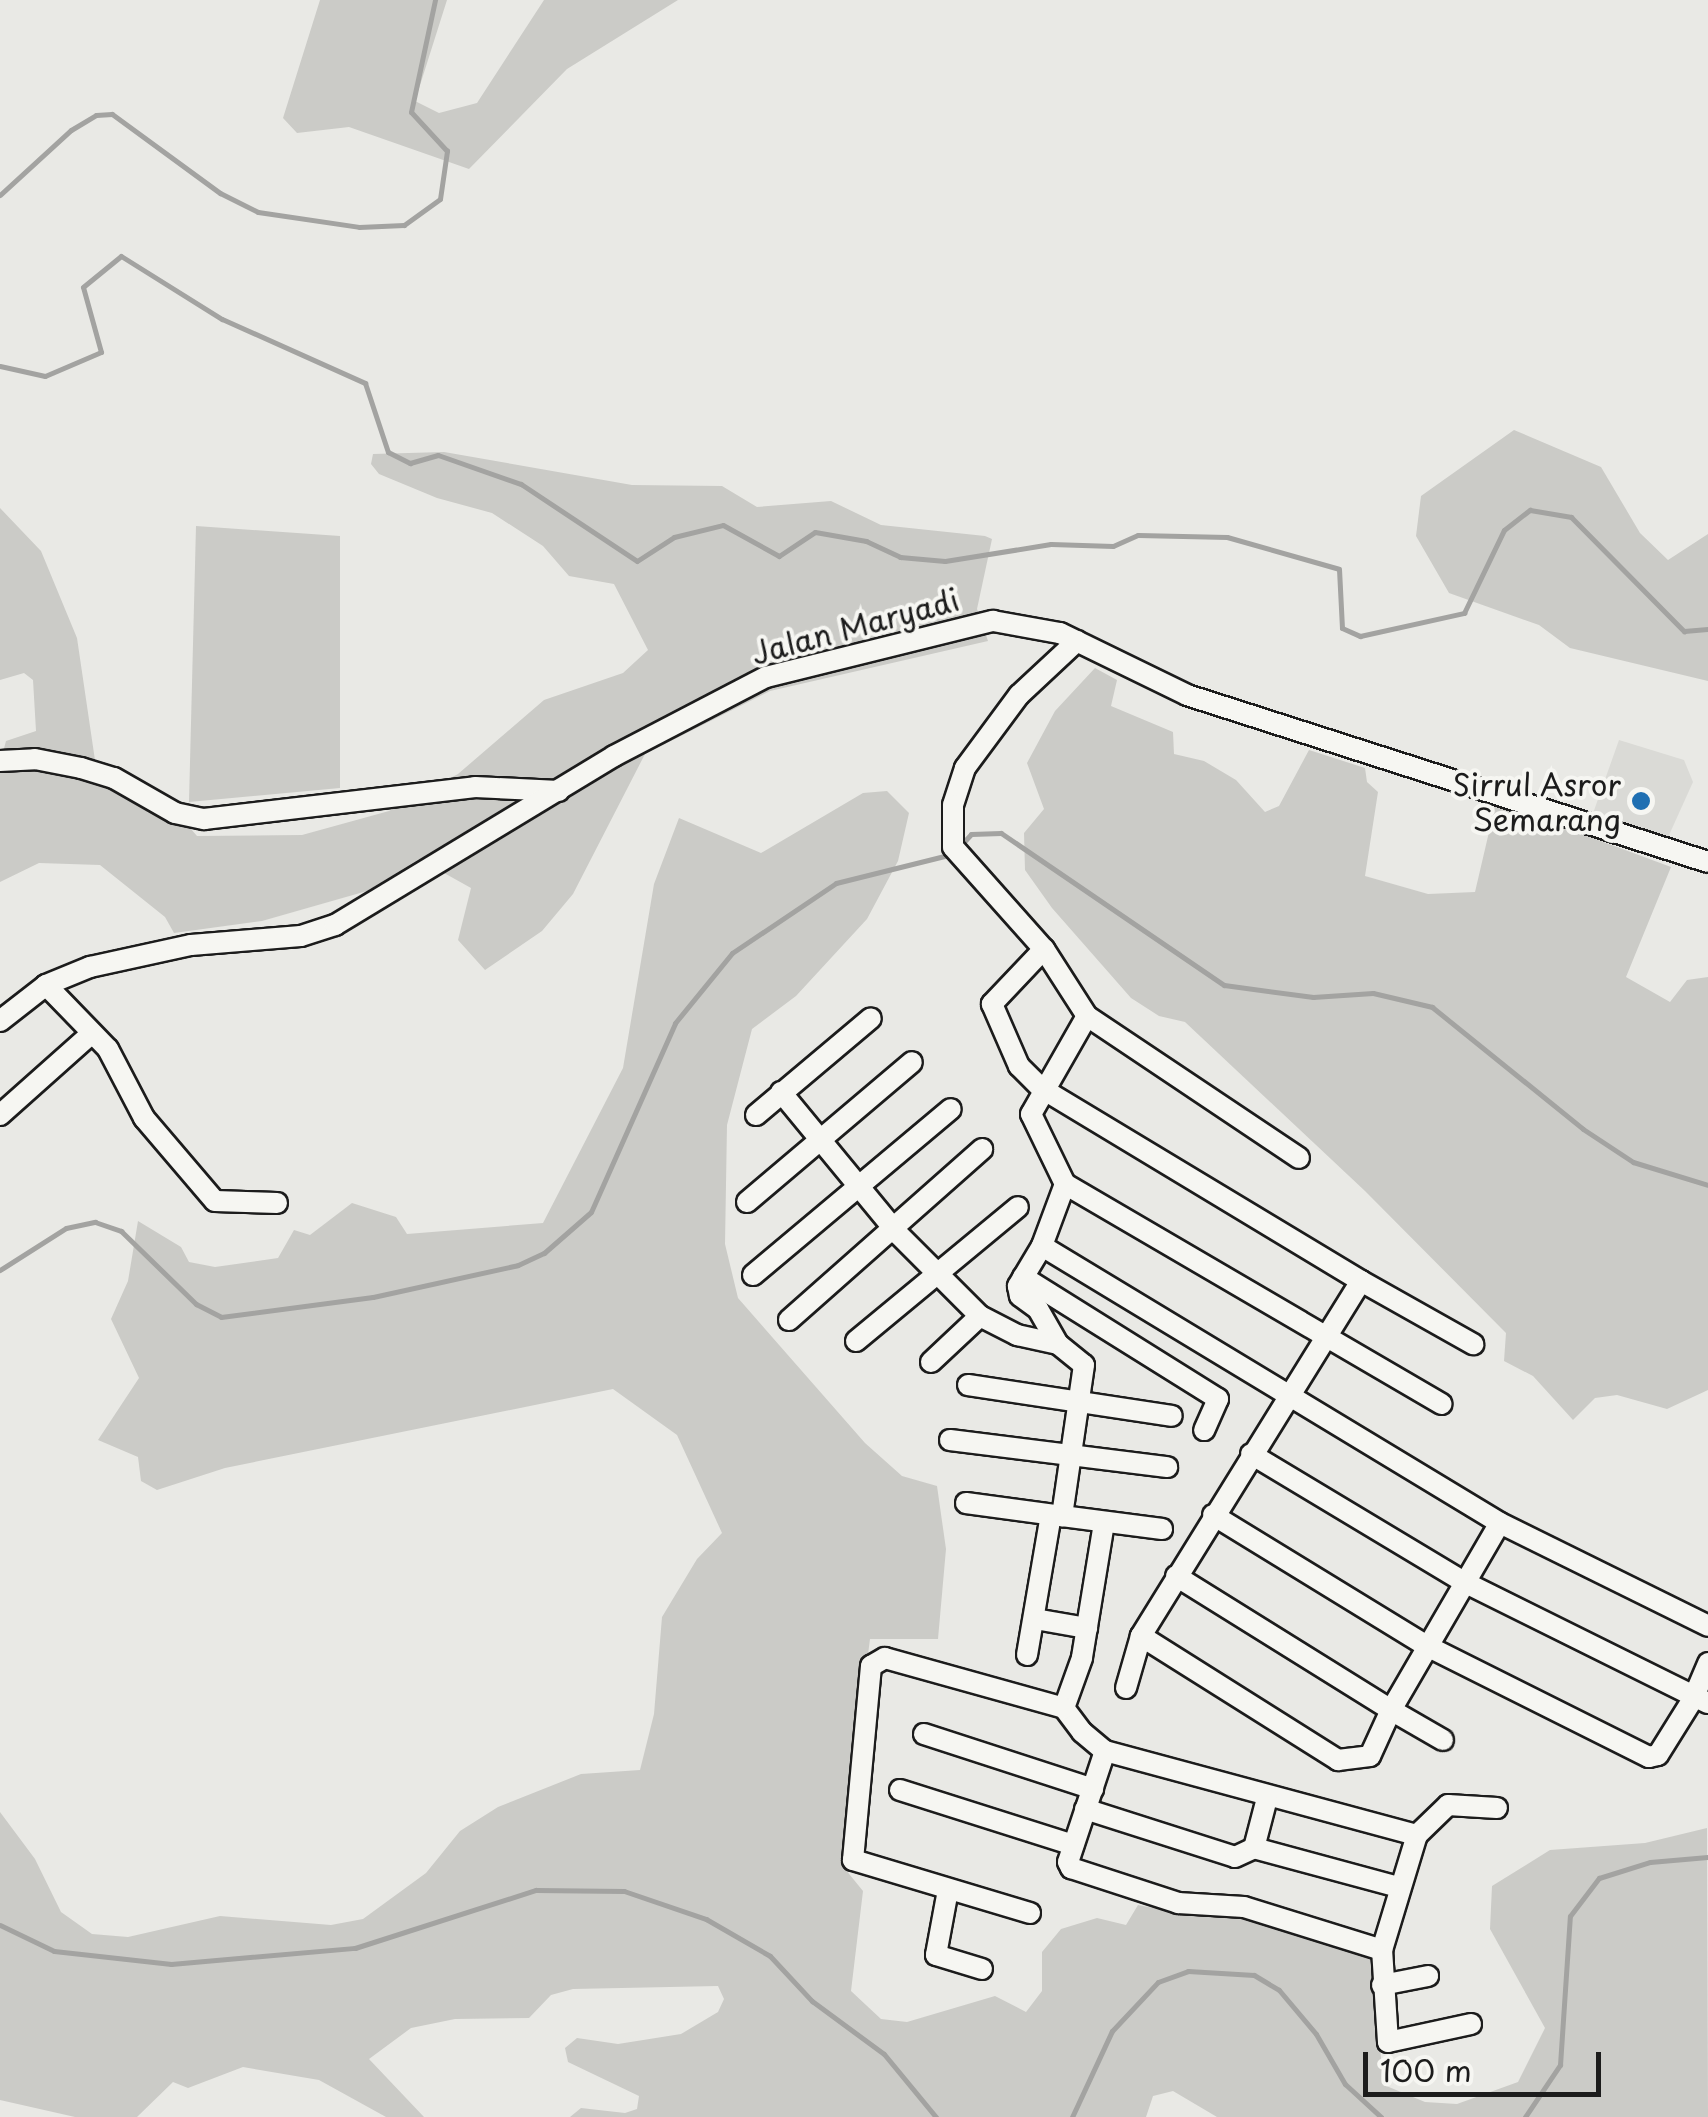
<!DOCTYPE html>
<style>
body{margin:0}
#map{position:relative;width:1708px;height:2117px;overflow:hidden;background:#e9e9e5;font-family:"Playpen Sans",sans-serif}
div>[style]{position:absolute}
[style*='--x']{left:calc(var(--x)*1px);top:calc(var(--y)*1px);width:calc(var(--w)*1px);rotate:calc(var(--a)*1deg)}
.built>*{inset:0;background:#dadad6}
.green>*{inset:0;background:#cbcbc7}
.stream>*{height:5px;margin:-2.5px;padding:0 2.5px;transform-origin:2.5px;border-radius:2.5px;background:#a3a3a1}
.roads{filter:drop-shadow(2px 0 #1c1c1c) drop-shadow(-2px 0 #1c1c1c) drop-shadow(0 2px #1c1c1c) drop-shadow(0 -2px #1c1c1c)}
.minor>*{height:20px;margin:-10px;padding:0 10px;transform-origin:10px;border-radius:10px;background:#f6f6f2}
.dots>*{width:28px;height:28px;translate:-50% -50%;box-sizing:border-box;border:5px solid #f6f6f2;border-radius:50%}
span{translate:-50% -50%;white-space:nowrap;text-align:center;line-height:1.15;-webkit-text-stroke:8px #f6f6f2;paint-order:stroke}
.street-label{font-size:30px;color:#1c1c1c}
.poi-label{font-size:30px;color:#1c1c1c}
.right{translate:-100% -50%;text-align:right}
.scale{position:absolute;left:1363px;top:2052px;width:238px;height:45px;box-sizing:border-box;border:5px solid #1c1c1c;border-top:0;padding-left:12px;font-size:30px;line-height:35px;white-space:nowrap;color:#1c1c1c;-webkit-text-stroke:8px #f6f6f2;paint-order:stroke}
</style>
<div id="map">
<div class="built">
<div style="clip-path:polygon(1619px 740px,1684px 760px,1693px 782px,1665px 844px,1591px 819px)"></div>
</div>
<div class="green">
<div style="clip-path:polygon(320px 0,447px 0,415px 101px,439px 113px,477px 103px,544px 0,678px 0,567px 69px,469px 169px,349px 127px,297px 133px,283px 118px)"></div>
<div style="clip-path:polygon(1514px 430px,1601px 467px,1640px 533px,1668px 560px,1708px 534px,1708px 681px,1570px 648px,1539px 625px,1449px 593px,1416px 536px,1421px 496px)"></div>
<div style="clip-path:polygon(444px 452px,632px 485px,722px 486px,757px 507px,831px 501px,881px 525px,985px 536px,992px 539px,977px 609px,988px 641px,770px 691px,645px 754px,573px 894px,542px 931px,485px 970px,458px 940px,471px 888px,419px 859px,367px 891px,262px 921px,174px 933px,165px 917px,100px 865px,39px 863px,0 882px,0 763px,6px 741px,36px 731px,33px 680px,24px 673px,0 680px,0 508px,41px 551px,77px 638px,96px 767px,164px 798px,197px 836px,302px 835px,389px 811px,458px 774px,544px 700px,623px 673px,648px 650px,614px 584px,569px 576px,543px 546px,492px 513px,437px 498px,379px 474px,371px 464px,373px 454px)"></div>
<div style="clip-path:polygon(196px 526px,340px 536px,340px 788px,189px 802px)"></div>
<div style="clip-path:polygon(1095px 668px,1117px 680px,1111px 706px,1173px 732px,1174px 754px,1204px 761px,1236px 780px,1265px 812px,1279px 806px,1309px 750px,1365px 768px,1367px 782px,1378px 792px,1365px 876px,1428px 894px,1475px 892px,1496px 802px,1671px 867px,1626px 977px,1670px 1002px,1687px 980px,1708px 977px,1708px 1390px,1667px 1409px,1617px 1395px,1595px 1398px,1573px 1420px,1533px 1376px,1504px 1361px,1506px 1333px,1365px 1191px,1185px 1022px,1159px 1016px,1131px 998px,1052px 908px,1025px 870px,1024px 833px,1044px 809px,1027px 763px,1055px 711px)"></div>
<div style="clip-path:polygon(887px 791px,909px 813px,898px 861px,867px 919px,796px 996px,752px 1029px,727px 1125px,725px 1244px,738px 1298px,865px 1443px,902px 1476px,937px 1486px,946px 1549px,938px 1639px,870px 1639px,841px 1864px,863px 1891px,851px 1991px,881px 2019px,907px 2022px,995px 1996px,1026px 2012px,1042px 1991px,1042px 1952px,1061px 1929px,1097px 1918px,1126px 1925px,1138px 1905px,1174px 1912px,1218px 1909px,1370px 1957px,1384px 2085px,1425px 2102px,1457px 2104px,1518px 2082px,1545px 2028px,1490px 1929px,1492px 1886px,1550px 1850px,1645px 1843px,1707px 1828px,1708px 2117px,1217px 2117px,1173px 2091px,1153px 2096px,1146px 2117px,570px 2117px,581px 2108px,625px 2113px,637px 2109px,639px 2096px,568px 2062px,565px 2048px,577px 2038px,618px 2044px,681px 2034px,718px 2012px,724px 1999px,718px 1986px,573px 1989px,551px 1995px,529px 2018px,455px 2019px,411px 2028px,369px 2059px,424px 2117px,386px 2117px,319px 2080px,243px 2067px,188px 2088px,173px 2082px,137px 2117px,75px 2117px,0 2100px,0 1812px,35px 1859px,61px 1912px,92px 1934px,128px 1937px,220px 1916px,331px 1925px,363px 1919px,426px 1873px,460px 1831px,498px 1807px,581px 1774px,640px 1770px,654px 1714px,662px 1617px,697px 1559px,722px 1533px,677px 1435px,613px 1389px,225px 1468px,157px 1490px,141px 1481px,138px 1457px,98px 1440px,139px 1378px,111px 1319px,128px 1281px,138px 1221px,181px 1247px,189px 1262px,215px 1267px,278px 1258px,294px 1230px,310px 1235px,352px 1203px,396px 1217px,407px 1234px,543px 1223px,623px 1068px,654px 884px,679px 818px,761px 853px,863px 793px)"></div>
</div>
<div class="stream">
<div style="--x:0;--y:195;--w:96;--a:-42.5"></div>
<div style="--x:71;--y:130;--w:29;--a:-31"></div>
<div style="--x:96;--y:115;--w:16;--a:-4"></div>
<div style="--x:112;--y:114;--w:134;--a:36.2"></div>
<div style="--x:220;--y:193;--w:42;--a:26.6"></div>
<div style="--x:258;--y:212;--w:102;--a:8.4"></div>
<div style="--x:359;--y:227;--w:45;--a:-2.5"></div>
<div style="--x:404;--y:225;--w:44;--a:-35.8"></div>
<div style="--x:440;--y:199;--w:49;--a:-81.7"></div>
<div style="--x:447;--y:151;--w:53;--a:-132.7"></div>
<div style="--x:411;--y:112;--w:115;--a:-77.9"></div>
<div style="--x:0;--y:366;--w:46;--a:12.5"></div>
<div style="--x:45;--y:376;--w:61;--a:-23.2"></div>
<div style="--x:101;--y:352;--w:67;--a:-105.5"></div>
<div style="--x:83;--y:287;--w:49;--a:-39.2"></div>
<div style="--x:121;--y:256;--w:119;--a:32"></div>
<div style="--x:222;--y:319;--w:157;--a:24.1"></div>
<div style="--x:365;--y:383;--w:73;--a:71.6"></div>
<div style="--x:388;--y:452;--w:25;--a:27"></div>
<div style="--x:410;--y:463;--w:29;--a:-16"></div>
<div style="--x:438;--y:455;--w:88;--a:19.3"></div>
<div style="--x:521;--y:484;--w:139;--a:33.6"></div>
<div style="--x:637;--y:561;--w:44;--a:-33"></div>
<div style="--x:674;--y:537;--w:50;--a:-13.8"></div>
<div style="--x:723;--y:525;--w:64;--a:29"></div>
<div style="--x:779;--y:556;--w:43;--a:-33.7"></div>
<div style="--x:815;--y:532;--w:52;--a:10"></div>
<div style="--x:866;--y:541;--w:38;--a:25"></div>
<div style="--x:900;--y:557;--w:45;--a:5.1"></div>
<div style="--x:945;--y:561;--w:107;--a:-9.1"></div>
<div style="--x:1051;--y:544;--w:62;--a:1.8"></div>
<div style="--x:1113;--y:546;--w:27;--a:-24"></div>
<div style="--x:1138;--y:535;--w:89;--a:1.3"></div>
<div style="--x:1227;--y:537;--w:116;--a:15.9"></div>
<div style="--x:1339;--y:569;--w:59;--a:87.1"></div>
<div style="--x:1342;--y:628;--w:20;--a:24"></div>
<div style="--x:1360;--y:636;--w:107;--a:-12.5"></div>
<div style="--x:1464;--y:613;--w:92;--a:-64.3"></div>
<div style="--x:1504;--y:530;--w:33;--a:-38"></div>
<div style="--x:1530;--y:510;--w:42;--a:9.7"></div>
<div style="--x:1571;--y:517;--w:161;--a:45.3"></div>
<div style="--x:1684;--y:631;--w:24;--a:-5"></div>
<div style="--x:960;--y:846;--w:16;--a:-47"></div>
<div style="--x:971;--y:834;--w:30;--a:-2"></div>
<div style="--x:1001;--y:833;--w:270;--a:34.3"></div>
<div style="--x:1224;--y:985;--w:90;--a:7.7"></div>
<div style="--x:1313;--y:997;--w:60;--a:-3.8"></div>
<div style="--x:1373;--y:993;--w:61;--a:13.3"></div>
<div style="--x:1432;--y:1007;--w:194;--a:38.9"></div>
<div style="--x:1583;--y:1129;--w:60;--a:33.4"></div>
<div style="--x:1633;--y:1162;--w:78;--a:17"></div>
<div style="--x:0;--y:1270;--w:78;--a:-32.5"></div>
<div style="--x:66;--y:1228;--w:30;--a:-12"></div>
<div style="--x:95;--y:1222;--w:28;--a:19"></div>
<div style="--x:121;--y:1231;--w:105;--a:44.2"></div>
<div style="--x:196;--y:1304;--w:28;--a:27"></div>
<div style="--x:221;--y:1317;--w:153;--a:-7.5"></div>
<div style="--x:373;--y:1297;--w:148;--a:-12.4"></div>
<div style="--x:518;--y:1265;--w:29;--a:-25"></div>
<div style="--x:544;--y:1253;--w:62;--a:-41.1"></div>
<div style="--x:591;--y:1212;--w:207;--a:-66"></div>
<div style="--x:675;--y:1023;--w:90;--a:-50.8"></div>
<div style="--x:732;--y:953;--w:125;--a:-33.9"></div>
<div style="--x:836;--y:883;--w:120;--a:-14"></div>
<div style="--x:0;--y:1925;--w:60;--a:25.7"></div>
<div style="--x:54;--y:1951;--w:118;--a:6.3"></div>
<div style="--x:171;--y:1964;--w:185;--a:-5"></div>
<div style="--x:355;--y:1948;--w:190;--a:-17.8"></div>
<div style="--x:536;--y:1890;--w:88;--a:0.7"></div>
<div style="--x:624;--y:1891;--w:87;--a:18.9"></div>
<div style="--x:706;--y:1919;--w:74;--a:30"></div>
<div style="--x:770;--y:1956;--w:62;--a:47"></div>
<div style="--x:812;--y:2001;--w:89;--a:36.4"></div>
<div style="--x:884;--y:2054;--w:82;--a:50.5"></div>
<div style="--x:1072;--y:2117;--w:95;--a:-65.1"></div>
<div style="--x:1112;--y:2031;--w:67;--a:-46.8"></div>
<div style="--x:1158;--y:1982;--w:32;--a:-20"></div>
<div style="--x:1188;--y:1971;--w:66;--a:3.5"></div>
<div style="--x:1254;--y:1975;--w:29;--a:31"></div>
<div style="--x:1279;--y:1990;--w:57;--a:49.9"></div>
<div style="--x:1316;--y:2034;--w:58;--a:59.9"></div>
<div style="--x:1345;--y:2084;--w:49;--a:42.5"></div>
<div style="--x:1525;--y:2117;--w:63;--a:-56.1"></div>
<div style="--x:1560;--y:2065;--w:149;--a:-86.2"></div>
<div style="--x:1570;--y:1916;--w:48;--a:-52.7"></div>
<div style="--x:1599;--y:1878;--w:53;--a:-17.4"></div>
<div style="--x:1650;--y:1862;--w:58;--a:-4.9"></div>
</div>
<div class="roads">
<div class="minor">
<div style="--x:1077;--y:641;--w:79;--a:137"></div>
<div style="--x:1019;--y:695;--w:91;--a:126.5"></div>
<div style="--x:965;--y:768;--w:39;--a:108"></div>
<div style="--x:953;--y:805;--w:42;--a:90"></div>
<div style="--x:953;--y:847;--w:137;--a:48.3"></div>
<div style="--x:1044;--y:949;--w:80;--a:57.3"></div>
<div style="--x:1087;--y:1016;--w:255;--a:33.8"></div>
<div style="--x:0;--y:761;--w:35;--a:-3"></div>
<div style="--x:35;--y:759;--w:47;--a:11.1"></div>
<div style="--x:81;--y:768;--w:34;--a:17"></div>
<div style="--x:114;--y:778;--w:70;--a:29.8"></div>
<div style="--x:175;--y:813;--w:30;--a:12"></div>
<div style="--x:204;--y:819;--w:273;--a:-6.7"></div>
<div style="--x:475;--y:787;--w:84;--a:2.7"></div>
<div style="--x:1044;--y:949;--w:76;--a:133.4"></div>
<div style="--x:992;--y:1004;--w:68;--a:66.5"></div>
<div style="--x:1019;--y:1066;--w:31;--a:45"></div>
<div style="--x:1041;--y:1088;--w:374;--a:31.1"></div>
<div style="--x:1361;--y:1281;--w:418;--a:121.8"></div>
<div style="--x:1141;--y:1636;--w:233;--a:32.2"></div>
<div style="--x:1338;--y:1760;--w:32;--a:-7"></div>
<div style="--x:1370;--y:1756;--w:51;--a:-65.5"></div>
<div style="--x:1391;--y:1710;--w:60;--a:30"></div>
<div style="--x:46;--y:985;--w:89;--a:45.9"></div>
<div style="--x:108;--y:1049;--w:78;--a:62.4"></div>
<div style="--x:144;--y:1118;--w:109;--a:49.5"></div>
<div style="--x:215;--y:1201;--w:62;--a:1.8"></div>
<div style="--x:1087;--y:1016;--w:113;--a:119.7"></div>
<div style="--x:1031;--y:1114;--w:78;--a:64.1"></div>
<div style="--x:1065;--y:1184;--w:436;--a:30.3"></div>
<div style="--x:0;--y:1021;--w:58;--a:-38"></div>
<div style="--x:46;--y:985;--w:48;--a:-22.2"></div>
<div style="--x:90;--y:967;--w:103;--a:-12.3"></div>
<div style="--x:191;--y:945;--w:110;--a:-4.7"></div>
<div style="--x:301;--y:936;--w:36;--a:-18"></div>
<div style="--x:335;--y:925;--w:326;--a:-31.2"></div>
<div style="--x:614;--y:756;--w:171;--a:-27.5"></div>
<div style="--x:766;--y:677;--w:234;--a:-13.9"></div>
<div style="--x:993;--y:621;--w:68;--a:10.2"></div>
<div style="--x:1060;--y:633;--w:141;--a:26"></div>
<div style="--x:1187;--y:695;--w:547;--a:17.77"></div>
<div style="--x:781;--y:1092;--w:185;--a:50.5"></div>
<div style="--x:899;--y:1235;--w:115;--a:45"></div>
<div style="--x:980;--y:1316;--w:42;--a:27.2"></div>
<div style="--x:1017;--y:1335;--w:42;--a:12.4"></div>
<div style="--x:0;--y:1115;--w:122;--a:-41.7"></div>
<div style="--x:756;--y:1115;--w:150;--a:-40.1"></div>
<div style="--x:1065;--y:1184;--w:66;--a:110.4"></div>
<div style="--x:1042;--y:1246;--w:535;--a:31.17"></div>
<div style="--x:1500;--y:1523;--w:232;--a:26.3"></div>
<div style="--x:747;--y:1202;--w:216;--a:-40.3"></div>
<div style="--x:1042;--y:1246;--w:47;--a:121"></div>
<div style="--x:1018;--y:1286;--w:10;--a:79"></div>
<div style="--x:1020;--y:1296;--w:22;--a:36"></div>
<div style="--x:1038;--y:1309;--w:40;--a:60.3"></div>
<div style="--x:1058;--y:1344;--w:33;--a:39"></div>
<div style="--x:1084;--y:1365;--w:153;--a:98.3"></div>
<div style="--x:1062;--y:1516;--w:101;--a:7.4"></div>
<div style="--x:753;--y:1275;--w:258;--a:-40"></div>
<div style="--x:1023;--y:1277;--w:230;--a:32"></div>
<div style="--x:1218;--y:1399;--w:34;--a:114"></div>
<div style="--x:1361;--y:1281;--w:129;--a:29.4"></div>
<div style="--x:789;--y:1320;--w:258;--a:-41.5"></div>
<div style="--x:856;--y:1341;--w:210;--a:-39.6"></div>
<div style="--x:931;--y:1362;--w:67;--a:-43.2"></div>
<div style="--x:968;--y:1385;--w:206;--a:8.6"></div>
<div style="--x:950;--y:1440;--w:219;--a:7.1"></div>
<div style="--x:1251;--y:1454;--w:251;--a:31"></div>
<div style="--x:1466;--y:1583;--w:270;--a:26.4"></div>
<div style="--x:966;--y:1503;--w:97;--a:7.7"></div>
<div style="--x:1213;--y:1515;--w:251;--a:31.5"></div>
<div style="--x:1427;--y:1646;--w:248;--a:26.6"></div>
<div style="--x:1649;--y:1757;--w:9;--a:-13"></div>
<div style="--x:1658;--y:1755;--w:66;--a:-58"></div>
<div style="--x:1693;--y:1699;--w:39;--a:-67"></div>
<div style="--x:1104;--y:1523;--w:137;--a:99.3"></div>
<div style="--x:1082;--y:1658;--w:53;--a:109.8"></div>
<div style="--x:1064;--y:1708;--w:30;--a:53"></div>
<div style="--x:1082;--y:1732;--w:30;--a:40"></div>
<div style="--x:1105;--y:1751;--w:323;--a:15.1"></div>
<div style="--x:1176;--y:1576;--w:253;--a:31.9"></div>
<div style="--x:1391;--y:1710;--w:216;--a:-59.8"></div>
<div style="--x:1035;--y:1619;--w:53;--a:9.8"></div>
<div style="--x:1027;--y:1655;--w:142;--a:-80.3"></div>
<div style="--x:1126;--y:1688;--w:54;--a:-73.9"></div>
<div style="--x:924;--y:1734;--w:178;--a:18"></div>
<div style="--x:1105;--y:1751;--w:117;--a:108.4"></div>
<div style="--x:1068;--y:1862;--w:7;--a:63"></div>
<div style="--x:1071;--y:1868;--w:113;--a:18.1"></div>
<div style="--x:1178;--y:1903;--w:66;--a:3.5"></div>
<div style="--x:1244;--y:1907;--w:145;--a:17.3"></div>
<div style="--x:900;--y:1790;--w:182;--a:17.6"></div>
<div style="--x:1085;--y:1809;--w:157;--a:17.7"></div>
<div style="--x:1235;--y:1857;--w:21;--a:-25"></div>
<div style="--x:1254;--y:1848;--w:150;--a:15.1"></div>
<div style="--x:1254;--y:1848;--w:52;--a:-75.4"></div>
<div style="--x:948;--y:1890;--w:66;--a:100.5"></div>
<div style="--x:936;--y:1955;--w:48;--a:16.9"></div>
<div style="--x:1030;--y:1913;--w:185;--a:-163.3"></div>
<div style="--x:853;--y:1860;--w:195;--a:-84.7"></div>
<div style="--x:871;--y:1666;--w:16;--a:-30"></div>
<div style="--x:885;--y:1658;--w:186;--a:15.6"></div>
<div style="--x:1382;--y:1985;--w:47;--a:-11.1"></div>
<div style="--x:1471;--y:2024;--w:85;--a:167.8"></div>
<div style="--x:1388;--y:2042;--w:92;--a:-93.7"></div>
<div style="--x:1382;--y:1950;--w:120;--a:-73.1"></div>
<div style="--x:1417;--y:1835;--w:43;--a:-44.1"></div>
<div style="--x:1448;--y:1805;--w:49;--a:3.5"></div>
</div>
</div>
<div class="dots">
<div style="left:1641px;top:801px;background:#1f6fb2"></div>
</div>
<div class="street-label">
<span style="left:855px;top:626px;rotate:-15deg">Jalan Maryadi</span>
</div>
<div class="poi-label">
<span class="right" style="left:1621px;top:801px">Sirrul Asror<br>Semarang</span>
</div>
<div class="scale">100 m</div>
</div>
